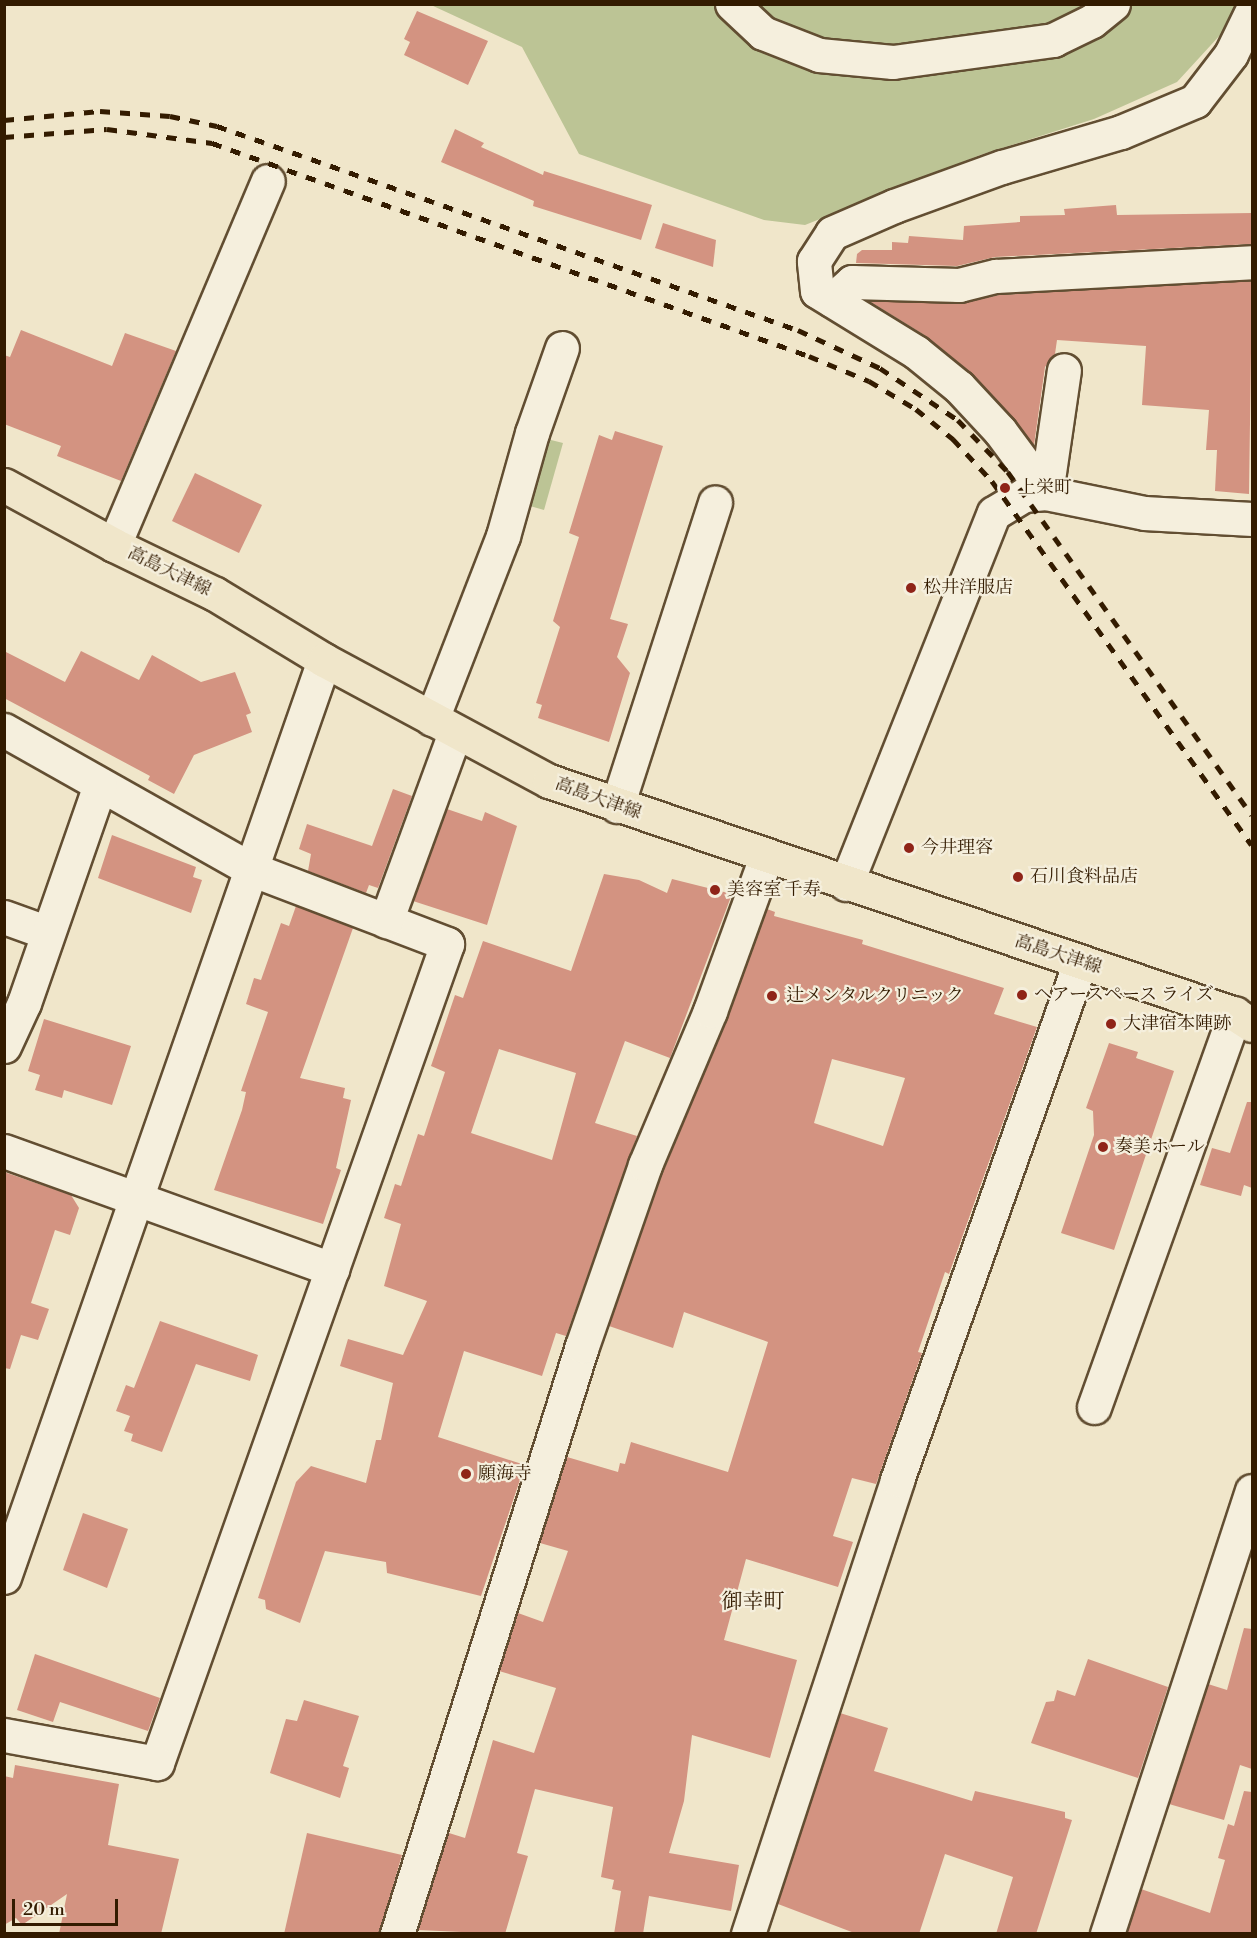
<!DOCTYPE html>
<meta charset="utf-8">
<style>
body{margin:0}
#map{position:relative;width:1257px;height:1938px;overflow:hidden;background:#f0e6ca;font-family:"Libre Bodoni","Noto Serif JP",serif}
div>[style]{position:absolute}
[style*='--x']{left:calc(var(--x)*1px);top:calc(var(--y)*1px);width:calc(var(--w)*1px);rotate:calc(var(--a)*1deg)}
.green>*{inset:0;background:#bcc495}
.building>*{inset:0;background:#d39381}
.roads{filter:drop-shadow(2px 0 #624e32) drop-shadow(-2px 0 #624e32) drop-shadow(0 2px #624e32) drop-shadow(0 -2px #624e32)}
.minor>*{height:33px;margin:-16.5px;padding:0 16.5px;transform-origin:16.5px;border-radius:16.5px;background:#f5efdd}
.major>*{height:33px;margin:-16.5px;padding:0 16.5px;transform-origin:16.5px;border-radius:16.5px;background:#f0e6ca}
.rail>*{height:4.5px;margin-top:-2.25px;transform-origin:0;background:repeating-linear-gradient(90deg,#331b00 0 10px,transparent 0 20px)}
.dots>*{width:16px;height:16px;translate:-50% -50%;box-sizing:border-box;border:3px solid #f5efdd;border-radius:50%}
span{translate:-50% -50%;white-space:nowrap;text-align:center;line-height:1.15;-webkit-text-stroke:4.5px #f5efdd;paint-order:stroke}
.poi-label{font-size:18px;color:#331b00}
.left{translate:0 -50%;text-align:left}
.street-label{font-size:18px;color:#331b00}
.quarter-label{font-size:21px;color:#331b00}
.frame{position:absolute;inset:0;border:6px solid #331b00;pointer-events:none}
.scale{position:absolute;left:12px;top:1899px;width:106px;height:27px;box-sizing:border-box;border:3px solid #331b00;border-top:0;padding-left:8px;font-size:18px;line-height:21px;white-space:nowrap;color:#331b00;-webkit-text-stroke:4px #f5efdd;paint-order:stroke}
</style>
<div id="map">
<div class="green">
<div style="clip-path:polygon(431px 5px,1235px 5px,1233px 21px,1177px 82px,1094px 119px,980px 155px,805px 225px,764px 220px,579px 154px,522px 47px)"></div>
<div style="clip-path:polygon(535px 436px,563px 443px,544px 510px,516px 502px)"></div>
</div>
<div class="building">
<div style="clip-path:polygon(417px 11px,488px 41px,468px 85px,404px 55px,410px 42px,404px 39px)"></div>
<div style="clip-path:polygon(455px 129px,484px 143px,481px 147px,543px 175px,544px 171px,652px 205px,641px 240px,533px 206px,534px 201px,441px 162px)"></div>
<div style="clip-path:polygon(1116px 205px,1117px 215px,1252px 213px,1252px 244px,995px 257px,957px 266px,856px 263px,857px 254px,862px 250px,892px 250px,892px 242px,908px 243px,909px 236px,963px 240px,964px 226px,1020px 222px,1020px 216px,1065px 215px,1064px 209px)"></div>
<div style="clip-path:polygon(663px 223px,716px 240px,713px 267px,655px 248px)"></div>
<div style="clip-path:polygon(1252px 281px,1249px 494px,1215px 491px,1217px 450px,1206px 450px,1209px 410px,1142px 405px,1146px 346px,1057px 340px,1055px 354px,1045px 367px,1034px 445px,971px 373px,926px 336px,869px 301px,959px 304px,999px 295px)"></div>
<div style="clip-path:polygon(21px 330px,112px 366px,125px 333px,176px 351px,121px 481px,57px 456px,61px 446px,4px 424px,4px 355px,10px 357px)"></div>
<div style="clip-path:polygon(615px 431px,663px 446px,610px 619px,628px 624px,617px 657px,630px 673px,609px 742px,538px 718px,542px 705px,536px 703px,560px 627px,553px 621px,579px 537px,569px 533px,599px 435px,612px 440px)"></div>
<div style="clip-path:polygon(195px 473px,262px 505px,239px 553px,172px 521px)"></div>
<div style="clip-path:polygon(4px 651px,65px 682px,81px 651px,139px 680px,152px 655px,201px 682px,235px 672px,251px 713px,246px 715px,252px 732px,194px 755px,174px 794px,148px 780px,150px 776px,4px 698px)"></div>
<div style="clip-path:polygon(393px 789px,412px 796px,378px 888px,369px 885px,366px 893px,308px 871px,311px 854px,299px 849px,307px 824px,372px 846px)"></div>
<div style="clip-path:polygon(447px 809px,482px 821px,485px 812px,517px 826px,487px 925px,413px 901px)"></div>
<div style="clip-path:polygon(112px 835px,196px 867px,193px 877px,202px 880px,191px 913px,98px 878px)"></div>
<div style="clip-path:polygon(evenodd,604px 874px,639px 880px,667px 893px,672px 879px,732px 894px,670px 1058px,625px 1041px,595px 1123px,637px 1136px,566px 1336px,556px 1333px,542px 1376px,464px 1351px,438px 1437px,525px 1465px,481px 1596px,387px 1573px,386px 1562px,325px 1551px,300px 1623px,266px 1609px,265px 1600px,258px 1598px,296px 1482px,311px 1466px,366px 1483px,376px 1440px,381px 1440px,393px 1383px,340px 1366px,348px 1339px,403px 1355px,427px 1301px,384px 1286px,401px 1224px,384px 1218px,395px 1184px,401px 1186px,418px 1134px,424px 1136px,445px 1072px,431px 1066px,455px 995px,463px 998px,483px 941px,571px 971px,604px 874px,499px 1049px,576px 1073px,552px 1160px,471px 1133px,499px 1049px)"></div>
<div style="clip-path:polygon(296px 906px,353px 928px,300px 1078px,345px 1088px,343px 1098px,351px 1100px,336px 1168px,341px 1170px,323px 1224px,214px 1190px,242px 1110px,246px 1092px,241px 1091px,268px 1012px,246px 1004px,254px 978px,261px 980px,281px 923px,289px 926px)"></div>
<div style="clip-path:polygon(evenodd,767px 909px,775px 912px,774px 916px,863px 940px,862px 944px,1004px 988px,994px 1014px,1037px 1027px,949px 1274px,945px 1272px,918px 1352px,922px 1353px,876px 1484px,852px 1478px,833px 1536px,853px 1542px,838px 1587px,746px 1559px,724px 1640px,797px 1660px,770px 1758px,692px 1735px,684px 1801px,669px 1853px,739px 1865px,731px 1911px,649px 1896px,643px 1934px,614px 1934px,621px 1891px,612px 1889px,614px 1880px,601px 1877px,613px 1807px,535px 1789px,517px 1853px,528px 1856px,505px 1934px,418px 1930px,449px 1833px,465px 1838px,493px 1740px,534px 1753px,556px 1688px,499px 1671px,518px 1613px,543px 1622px,568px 1551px,540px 1543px,567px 1457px,618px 1472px,620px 1463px,625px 1464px,631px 1442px,728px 1472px,768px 1342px,684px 1312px,673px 1348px,609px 1326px,663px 1172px,728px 1017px,767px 909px,832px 1059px,905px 1078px,883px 1146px,814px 1123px,832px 1059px)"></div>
<div style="clip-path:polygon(44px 1019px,131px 1046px,112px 1105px,64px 1090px,62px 1098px,35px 1090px,40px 1075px,28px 1071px)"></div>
<div style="clip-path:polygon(1109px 1043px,1138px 1052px,1136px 1058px,1174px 1071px,1114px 1250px,1061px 1233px,1094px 1135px,1093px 1111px,1086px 1108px)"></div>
<div style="clip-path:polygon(1247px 1102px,1252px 1102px,1252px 1188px,1244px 1185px,1241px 1196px,1200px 1185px,1212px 1148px,1230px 1153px)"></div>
<div style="clip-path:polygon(4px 1172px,71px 1195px,79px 1208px,70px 1235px,55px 1230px,31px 1303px,49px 1309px,38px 1340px,21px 1335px,10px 1369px,4px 1368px)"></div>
<div style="clip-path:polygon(160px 1321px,258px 1355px,250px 1381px,196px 1364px,162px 1452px,131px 1441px,133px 1434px,124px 1431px,130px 1416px,116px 1411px,126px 1385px,134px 1388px)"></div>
<div style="clip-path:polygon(83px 1513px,128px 1529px,107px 1588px,63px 1570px)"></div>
<div style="clip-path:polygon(1244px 1628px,1252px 1629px,1252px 1769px,1240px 1765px,1224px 1820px,1169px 1804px,1208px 1684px,1227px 1690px)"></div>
<div style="clip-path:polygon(35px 1654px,160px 1698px,148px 1731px,60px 1702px,53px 1722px,17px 1710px)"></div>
<div style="clip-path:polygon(1088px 1659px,1168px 1687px,1138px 1778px,1031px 1743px,1046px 1702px,1054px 1701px,1057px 1690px,1075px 1696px)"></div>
<div style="clip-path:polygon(304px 1700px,359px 1716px,343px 1766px,349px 1768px,340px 1798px,270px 1773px,286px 1719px,297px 1721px)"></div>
<div style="clip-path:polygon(840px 1713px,888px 1728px,874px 1771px,972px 1801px,975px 1791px,1065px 1812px,1065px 1818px,1072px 1820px,1036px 1934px,996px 1934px,1013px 1877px,945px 1854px,919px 1934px,857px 1934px,778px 1904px)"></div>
<div style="clip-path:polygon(15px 1765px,119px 1784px,108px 1845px,179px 1859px,161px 1934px,59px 1934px,67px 1894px,22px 1925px,16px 1918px,4px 1925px,4px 1776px,13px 1778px)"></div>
<div style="clip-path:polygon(1244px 1791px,1252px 1792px,1252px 1934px,1127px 1934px,1141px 1889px,1210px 1913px,1225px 1860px,1218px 1858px,1228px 1824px,1234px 1826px)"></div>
<div style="clip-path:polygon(307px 1833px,402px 1855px,379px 1934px,284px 1934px)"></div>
</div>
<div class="roads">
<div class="minor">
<div style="--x:732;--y:4;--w:42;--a:43.1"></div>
<div style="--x:763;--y:33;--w:60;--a:21.4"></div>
<div style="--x:819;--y:55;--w:74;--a:5.4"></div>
<div style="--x:893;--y:62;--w:162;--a:-7.8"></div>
<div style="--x:1053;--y:40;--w:43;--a:-26"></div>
<div style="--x:1092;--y:21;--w:27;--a:-39"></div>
<div style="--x:832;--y:300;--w:27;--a:-42"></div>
<div style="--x:852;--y:282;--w:107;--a:1.6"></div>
<div style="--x:959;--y:285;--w:38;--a:-14"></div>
<div style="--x:996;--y:276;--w:256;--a:-3.1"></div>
<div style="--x:1046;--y:493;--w:77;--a:-126.6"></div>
<div style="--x:1000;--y:431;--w:60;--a:-133"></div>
<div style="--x:959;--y:387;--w:55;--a:-140.9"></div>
<div style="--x:916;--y:352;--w:116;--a:-148.4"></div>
<div style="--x:817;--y:291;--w:30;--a:-96"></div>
<div style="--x:814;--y:261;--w:33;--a:-57"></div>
<div style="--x:832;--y:233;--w:68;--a:-23.5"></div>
<div style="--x:894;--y:206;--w:115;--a:-19.9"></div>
<div style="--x:1002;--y:167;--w:124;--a:-16.4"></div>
<div style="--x:1121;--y:132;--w:80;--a:-22.7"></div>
<div style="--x:1195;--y:101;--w:59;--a:-52.5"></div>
<div style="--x:1231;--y:54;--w:48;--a:-64"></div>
<div style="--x:1046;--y:493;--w:124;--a:-81.7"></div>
<div style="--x:114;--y:545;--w:395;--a:-67.1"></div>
<div style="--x:432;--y:719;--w:196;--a:-68.8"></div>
<div style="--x:503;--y:536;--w:107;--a:-74.3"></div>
<div style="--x:532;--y:433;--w:90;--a:-70.6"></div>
<div style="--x:4;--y:730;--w:283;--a:29.4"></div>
<div style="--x:251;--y:869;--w:210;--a:20.9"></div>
<div style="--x:447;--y:944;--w:869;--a:109.5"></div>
<div style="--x:157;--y:1763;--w:156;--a:-169.6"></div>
<div style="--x:617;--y:806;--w:319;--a:-72.1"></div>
<div style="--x:846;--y:884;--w:399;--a:-68.3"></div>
<div style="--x:994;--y:513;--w:35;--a:-31"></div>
<div style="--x:1024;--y:495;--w:22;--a:-5"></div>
<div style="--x:1046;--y:493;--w:100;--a:11.5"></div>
<div style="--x:1144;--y:513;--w:108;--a:3.2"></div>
<div style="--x:4;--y:917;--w:45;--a:19.7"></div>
<div style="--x:386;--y:921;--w:201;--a:-69.9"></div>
<div style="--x:4;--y:1046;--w:47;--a:-65.1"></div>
<div style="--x:24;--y:1003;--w:231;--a:-70.8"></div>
<div style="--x:4;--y:1151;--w:349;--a:19.8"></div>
<div style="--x:1094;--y:1407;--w:418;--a:-70.3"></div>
<div style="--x:4;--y:1577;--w:971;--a:-70.76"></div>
<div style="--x:397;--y:1934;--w:616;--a:-72.54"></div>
<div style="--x:582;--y:1346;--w:192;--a:-70.8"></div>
<div style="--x:645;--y:1165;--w:167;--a:-67.1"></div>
<div style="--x:710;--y:1011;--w:164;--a:-70"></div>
<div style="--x:748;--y:1934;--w:478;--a:-71.8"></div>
<div style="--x:897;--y:1480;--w:549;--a:-70.54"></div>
<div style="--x:1107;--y:1934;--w:466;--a:-71.9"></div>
</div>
<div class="major">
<div style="--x:4;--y:485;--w:125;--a:28.6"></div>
<div style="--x:114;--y:545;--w:112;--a:25.9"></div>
<div style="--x:215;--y:594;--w:127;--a:31.2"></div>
<div style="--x:324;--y:660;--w:255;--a:28.3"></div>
<div style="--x:549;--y:781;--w:724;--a:18.76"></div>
<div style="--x:1235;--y:1014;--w:20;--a:33"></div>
</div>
</div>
<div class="rail">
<div style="--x:4;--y:120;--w:96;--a:-5.4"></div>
<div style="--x:100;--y:111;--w:70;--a:4.1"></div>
<div style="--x:170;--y:116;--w:48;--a:12"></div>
<div style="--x:217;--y:126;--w:616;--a:19.35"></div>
<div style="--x:798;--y:330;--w:90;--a:24.9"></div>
<div style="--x:880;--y:368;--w:94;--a:33.7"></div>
<div style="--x:958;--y:420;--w:72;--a:46.1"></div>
<div style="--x:1008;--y:472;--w:421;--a:54.6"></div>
<div style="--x:4;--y:137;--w:103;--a:-4.4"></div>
<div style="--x:107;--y:129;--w:106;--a:7.6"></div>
<div style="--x:212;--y:143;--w:634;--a:19.64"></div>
<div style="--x:809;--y:356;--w:65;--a:22.6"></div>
<div style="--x:869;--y:381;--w:55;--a:30.8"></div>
<div style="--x:916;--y:409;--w:48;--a:39"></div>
<div style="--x:953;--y:439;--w:57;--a:47.1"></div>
<div style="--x:992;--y:481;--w:447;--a:54.5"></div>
</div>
<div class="dots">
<div style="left:1005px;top:488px;background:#8f2418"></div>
<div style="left:911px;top:588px;background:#8f2418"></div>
<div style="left:909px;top:848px;background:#8f2418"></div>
<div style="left:1018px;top:877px;background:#8f2418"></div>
<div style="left:715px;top:890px;background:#8f2418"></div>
<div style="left:1022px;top:995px;background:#8f2418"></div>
<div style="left:772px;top:996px;background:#8f2418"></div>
<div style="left:1111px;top:1024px;background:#8f2418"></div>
<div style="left:1103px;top:1147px;background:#8f2418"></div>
<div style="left:466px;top:1474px;background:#8f2418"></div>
</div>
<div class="poi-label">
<span class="left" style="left:1018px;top:488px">上栄町</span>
<span class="left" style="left:923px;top:588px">松井洋服店</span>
<span class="left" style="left:921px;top:848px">今井理容</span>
<span class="left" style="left:1030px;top:877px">石川食料品店</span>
<span class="left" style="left:727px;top:890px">美容室 千寿</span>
<span class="left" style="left:1034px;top:995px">ヘアースペース ライズ</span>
<span class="left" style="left:786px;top:996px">辻メンタルクリニック</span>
<span class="left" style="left:1123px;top:1024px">大津宿本陣跡</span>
<span class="left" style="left:1115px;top:1147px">奏美ホール</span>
<span class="left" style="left:478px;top:1474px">願海寺</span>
</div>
<div class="street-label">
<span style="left:169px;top:572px;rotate:26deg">高島大津線</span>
<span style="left:598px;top:799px;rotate:20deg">高島大津線</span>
<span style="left:1058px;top:955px;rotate:18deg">高島大津線</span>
</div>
<div class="quarter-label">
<span style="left:753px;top:1602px">御幸町</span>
</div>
<div class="frame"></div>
<div class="scale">20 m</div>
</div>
